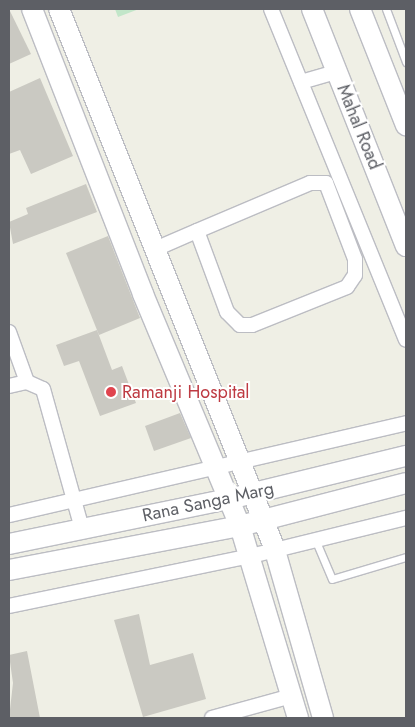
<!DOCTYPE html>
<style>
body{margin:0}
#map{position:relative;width:415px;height:727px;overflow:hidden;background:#efefe5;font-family:Jost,sans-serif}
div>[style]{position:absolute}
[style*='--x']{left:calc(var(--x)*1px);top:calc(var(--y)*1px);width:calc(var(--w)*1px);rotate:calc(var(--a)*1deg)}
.green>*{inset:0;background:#c2e6c9}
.building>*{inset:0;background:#cac9c2}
.roads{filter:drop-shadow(1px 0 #bcbdc3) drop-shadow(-1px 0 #bcbdc3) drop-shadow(0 1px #bcbdc3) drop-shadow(0 -1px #bcbdc3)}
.service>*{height:7px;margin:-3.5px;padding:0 3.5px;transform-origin:3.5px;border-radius:3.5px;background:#fff}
.minor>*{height:14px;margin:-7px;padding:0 7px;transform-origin:7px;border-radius:7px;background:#fff}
.secondary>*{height:20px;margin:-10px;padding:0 10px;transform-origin:10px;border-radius:10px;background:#fff}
.dots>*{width:14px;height:14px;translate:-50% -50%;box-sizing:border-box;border:2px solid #fff;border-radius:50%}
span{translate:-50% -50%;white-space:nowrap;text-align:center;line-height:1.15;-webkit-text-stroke:4px #fff;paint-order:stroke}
.street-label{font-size:18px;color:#5d5f65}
.health-label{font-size:18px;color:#be3a42}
.left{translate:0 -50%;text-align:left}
.frame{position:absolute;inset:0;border:10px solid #5d5f65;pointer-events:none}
</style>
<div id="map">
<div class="green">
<div style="clip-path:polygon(115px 9px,139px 9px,118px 17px)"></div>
</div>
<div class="building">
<div style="clip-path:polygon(9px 9px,31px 54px,9px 64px)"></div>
<div style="clip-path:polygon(40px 78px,73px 156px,31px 174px,20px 150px,9px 154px,9px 92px)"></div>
<div style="clip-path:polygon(86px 184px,97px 212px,13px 244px,9px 222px,28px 214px,26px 208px)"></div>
<div style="clip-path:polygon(108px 236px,140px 318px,99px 335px,66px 253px)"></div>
<div style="clip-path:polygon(97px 330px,112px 370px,122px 366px,136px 403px,100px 416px,79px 361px,64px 366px,56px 345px)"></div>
<div style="clip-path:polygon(180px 413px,191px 438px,154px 451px,145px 426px)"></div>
<div style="clip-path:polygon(139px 614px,150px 665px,193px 653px,206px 699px,143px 717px,114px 620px)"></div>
<div style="clip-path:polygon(27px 651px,40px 718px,9px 718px,13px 683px,9px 655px)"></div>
</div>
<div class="roads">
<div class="service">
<div style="--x:386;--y:9;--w:57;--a:69.3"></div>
<div style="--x:315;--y:539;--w:43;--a:67"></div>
<div style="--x:332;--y:579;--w:77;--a:-16.6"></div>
</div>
<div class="minor">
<div style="--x:271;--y:9;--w:357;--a:67.8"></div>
<div style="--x:301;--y:82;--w:37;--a:-16"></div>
<div style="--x:153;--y:250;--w:48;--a:-23.4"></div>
<div style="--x:197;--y:231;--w:123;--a:-23"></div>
<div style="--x:310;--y:183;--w:16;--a:0"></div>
<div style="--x:326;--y:183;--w:81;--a:69.1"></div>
<div style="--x:355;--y:259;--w:16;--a:90"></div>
<div style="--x:355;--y:275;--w:14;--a:124"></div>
<div style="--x:347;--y:287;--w:102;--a:158.2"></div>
<div style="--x:252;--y:325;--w:12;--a:180"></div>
<div style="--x:240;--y:325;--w:18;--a:-135"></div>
<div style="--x:227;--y:312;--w:86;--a:-110.3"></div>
<div style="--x:9;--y:332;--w:53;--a:70.2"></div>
<div style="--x:27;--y:382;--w:17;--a:24"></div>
<div style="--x:43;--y:389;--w:145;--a:74.4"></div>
<div style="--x:9;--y:386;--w:18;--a:-13"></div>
<div style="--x:9;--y:515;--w:408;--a:-13"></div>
<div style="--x:9;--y:606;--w:247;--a:-11.7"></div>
<div style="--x:251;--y:556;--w:160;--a:-13.8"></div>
<div style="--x:212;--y:718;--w:83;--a:-15.4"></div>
</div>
<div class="secondary">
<div style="--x:32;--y:9;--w:306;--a:68.7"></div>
<div style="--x:143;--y:294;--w:251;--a:67.3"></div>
<div style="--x:240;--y:526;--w:201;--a:73.2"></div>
<div style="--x:59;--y:9;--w:579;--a:68.22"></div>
<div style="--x:274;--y:547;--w:178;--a:74"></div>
<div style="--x:312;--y:9;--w:255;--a:68.4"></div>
<div style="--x:360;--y:9;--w:125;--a:68.4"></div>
<div style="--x:9;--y:544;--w:225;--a:-11.6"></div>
<div style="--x:229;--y:499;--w:182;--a:-13.7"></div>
<div style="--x:9;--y:570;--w:235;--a:-10.8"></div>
<div style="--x:240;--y:526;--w:171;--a:-14.5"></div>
</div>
</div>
<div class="dots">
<div style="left:111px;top:392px;background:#e0444e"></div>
</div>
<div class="street-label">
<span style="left:359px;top:127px;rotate:68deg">Mahal Road</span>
<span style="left:208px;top:502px;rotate:-12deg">Rana Sanga Marg</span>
</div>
<div class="health-label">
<span class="left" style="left:122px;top:392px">Ramanji Hospital</span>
</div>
<div class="frame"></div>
</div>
